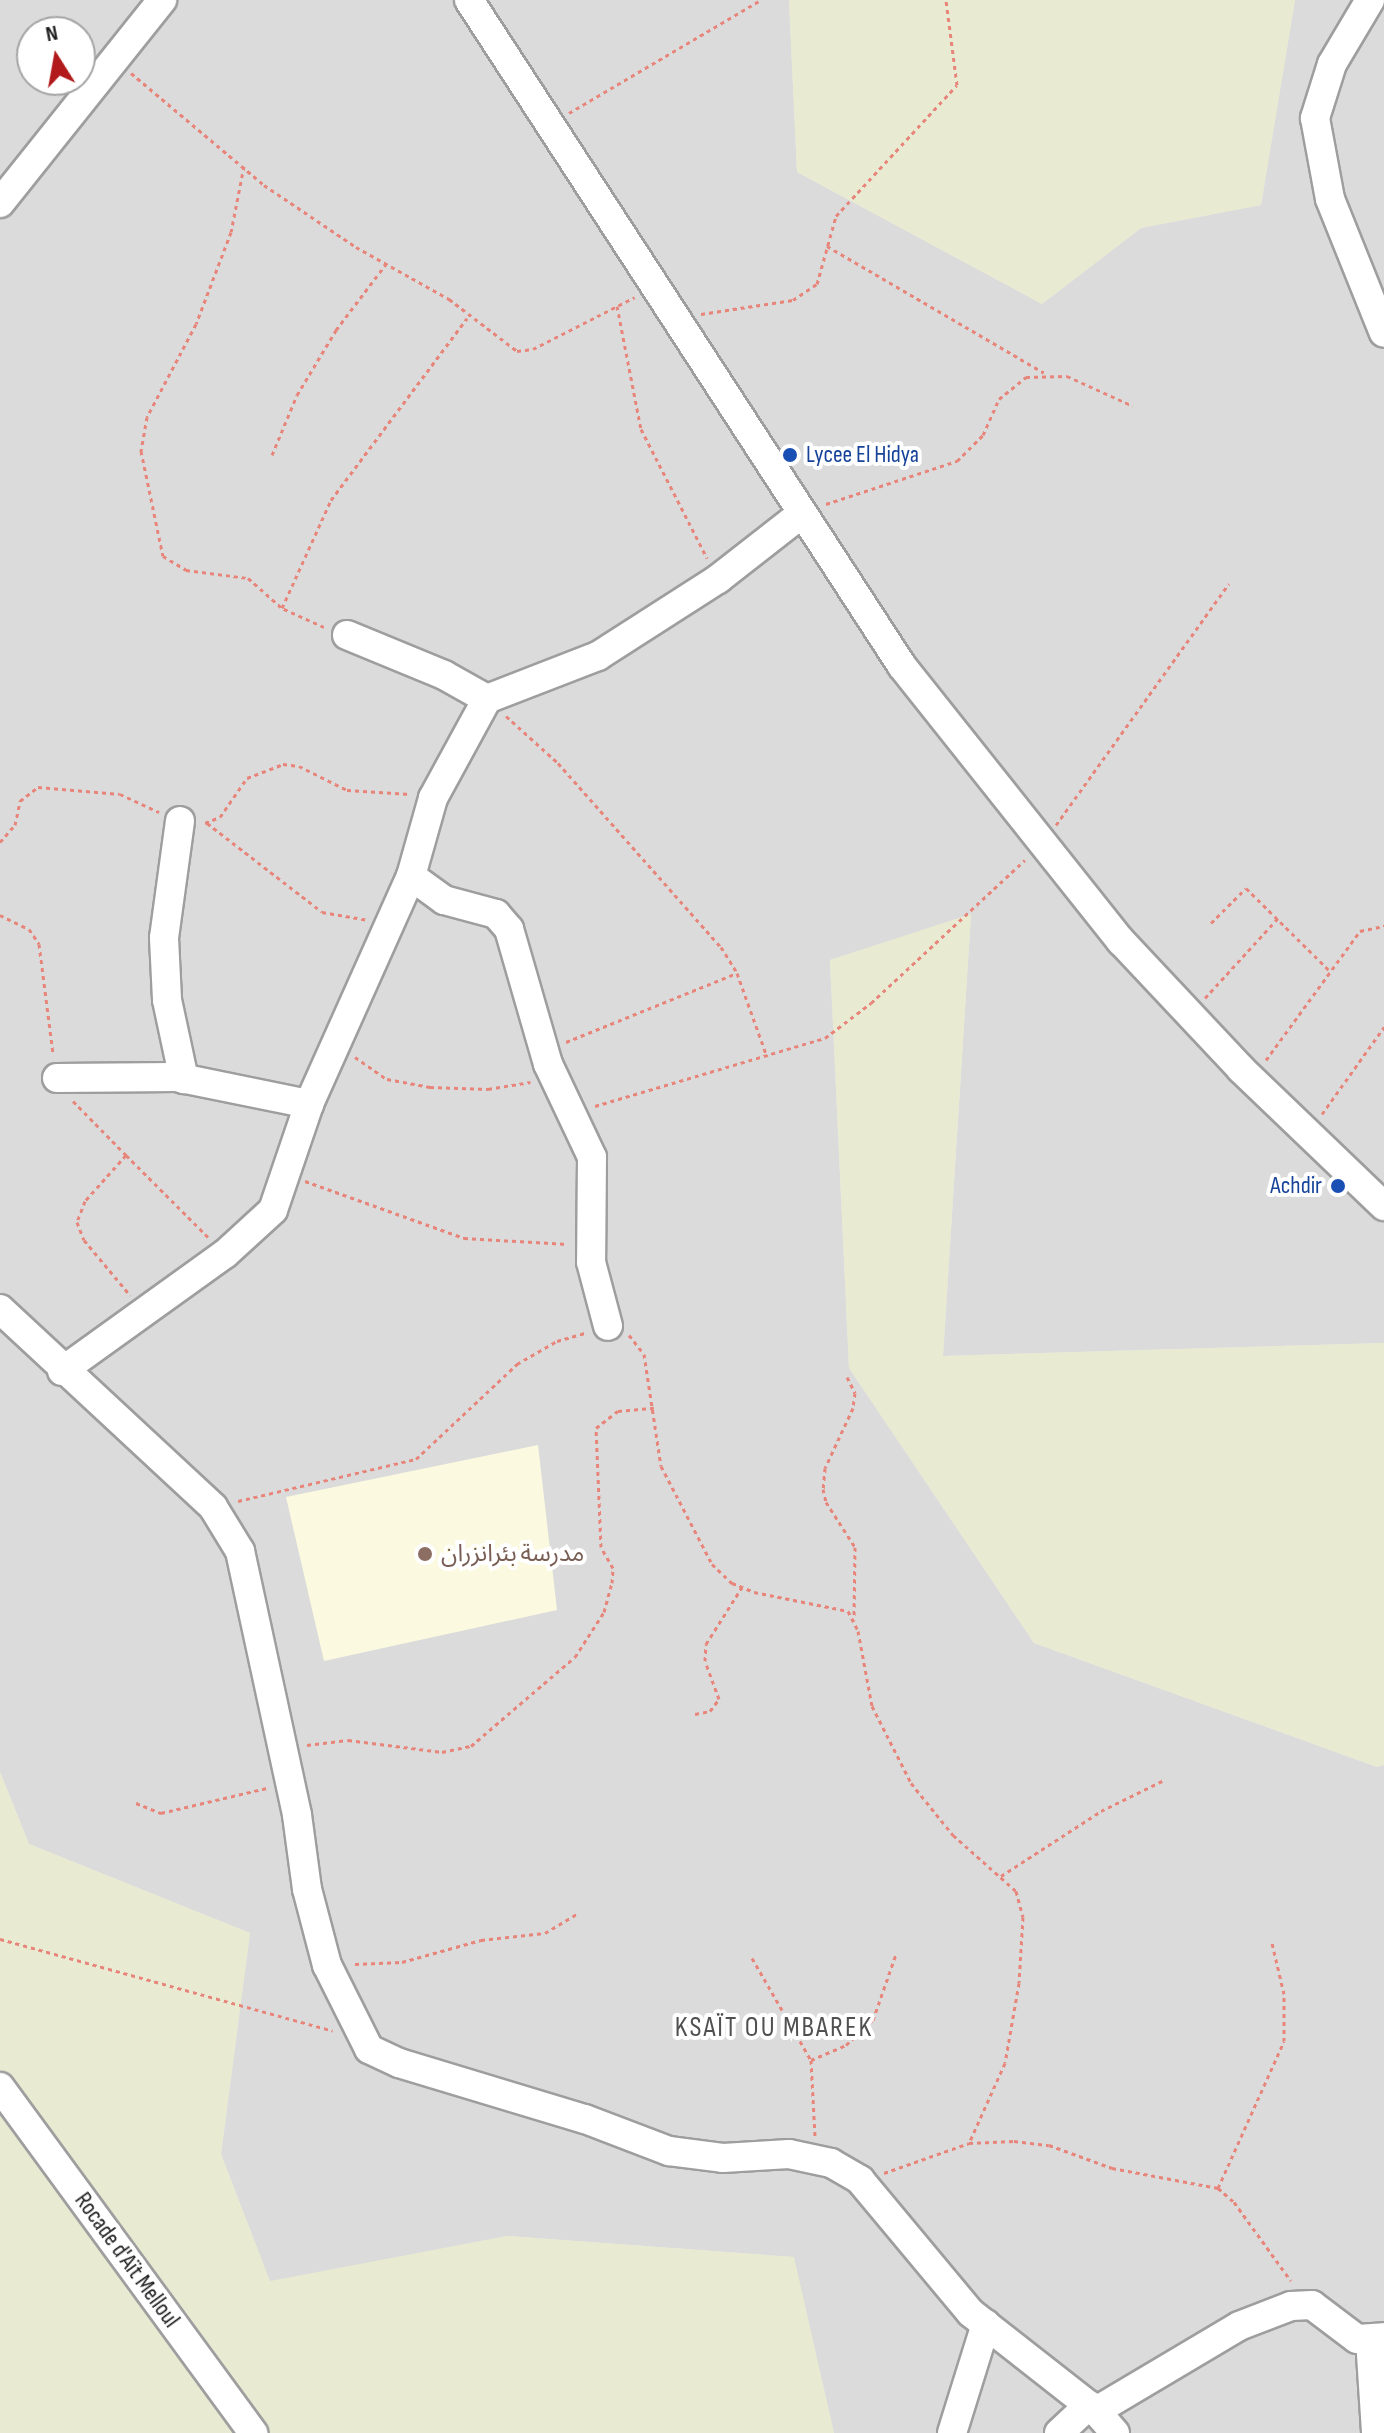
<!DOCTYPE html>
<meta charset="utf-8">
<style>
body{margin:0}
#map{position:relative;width:1384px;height:2433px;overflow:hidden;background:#edeae5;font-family:"Sofia Sans Condensed","Noto Sans Arabic",sans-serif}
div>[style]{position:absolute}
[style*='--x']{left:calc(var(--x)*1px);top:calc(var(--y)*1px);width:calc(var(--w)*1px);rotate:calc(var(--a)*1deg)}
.residential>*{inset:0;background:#dbdbdb}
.education>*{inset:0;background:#fbfae0}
.farmland>*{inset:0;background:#e8ead2}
.path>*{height:3px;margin-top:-1.5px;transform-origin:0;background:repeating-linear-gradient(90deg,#e8857b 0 4px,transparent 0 8px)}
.roads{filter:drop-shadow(2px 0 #9e9e9e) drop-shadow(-2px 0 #9e9e9e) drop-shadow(0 2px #9e9e9e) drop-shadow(0 -2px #9e9e9e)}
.minor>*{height:28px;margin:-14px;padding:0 14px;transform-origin:14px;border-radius:14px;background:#fff}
.dots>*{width:22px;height:22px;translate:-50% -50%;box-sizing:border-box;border:4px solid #fff;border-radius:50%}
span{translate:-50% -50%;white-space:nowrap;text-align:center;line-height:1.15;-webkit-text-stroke:8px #fff;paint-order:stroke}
.transit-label{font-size:24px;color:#164399}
.left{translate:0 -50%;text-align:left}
.right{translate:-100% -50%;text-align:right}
.education-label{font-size:24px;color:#785e54}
.street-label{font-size:24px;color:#1d1d1d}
.quarter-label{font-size:28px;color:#505050;letter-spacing:2px}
.north{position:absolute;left:16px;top:16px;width:80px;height:80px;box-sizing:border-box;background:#fff;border:2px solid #a5a5a5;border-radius:50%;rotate:349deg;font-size:22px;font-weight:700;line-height:32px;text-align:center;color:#1d1d1d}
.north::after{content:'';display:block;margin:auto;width:28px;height:36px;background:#b2191a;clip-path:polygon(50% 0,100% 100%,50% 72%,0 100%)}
</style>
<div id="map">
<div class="residential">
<div style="clip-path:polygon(evenodd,0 0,789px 0,797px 172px,1042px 304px,1141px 228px,1261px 205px,1295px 0,1384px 0,1384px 1343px,943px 1356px,971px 915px,830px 960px,849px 1368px,1034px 1643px,1377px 1767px,1384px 1765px,1384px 2433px,834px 2433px,793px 2257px,507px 2236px,270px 2282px,221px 2154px,250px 1933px,29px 1844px,0 1772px,0 0,32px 32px,80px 32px,80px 80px,32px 80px,32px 32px)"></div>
</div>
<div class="education">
<div style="clip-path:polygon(538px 1445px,557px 1610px,324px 1661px,286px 1497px)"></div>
</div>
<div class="farmland">
<div style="clip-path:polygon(789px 0,1295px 0,1261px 205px,1141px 228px,1042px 304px,797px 172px)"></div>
<div style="clip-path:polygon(971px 914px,943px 1356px,1384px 1343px,1384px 1765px,1377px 1767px,1034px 1643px,849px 1368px,830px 960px)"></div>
<div style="clip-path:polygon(0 1772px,29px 1844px,250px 1933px,221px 2154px,270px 2281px,507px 2236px,794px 2257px,834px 2433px,0 2433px)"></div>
</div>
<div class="path">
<div style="--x:131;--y:73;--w:174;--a:40.1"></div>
<div style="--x:264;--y:185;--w:111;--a:34"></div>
<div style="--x:356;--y:247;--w:107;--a:29.2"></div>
<div style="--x:449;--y:299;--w:86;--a:37.4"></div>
<div style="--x:517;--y:351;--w:16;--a:-7"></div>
<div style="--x:533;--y:349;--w:114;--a:-27"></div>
<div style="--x:569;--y:113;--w:223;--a:-30.5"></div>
<div style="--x:244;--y:166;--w:67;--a:101.1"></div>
<div style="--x:231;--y:232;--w:98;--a:110.8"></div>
<div style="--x:196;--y:324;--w:105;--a:117.8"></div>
<div style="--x:147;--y:417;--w:35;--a:100"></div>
<div style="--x:141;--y:451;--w:107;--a:78.2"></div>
<div style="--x:163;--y:556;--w:27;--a:31"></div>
<div style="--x:186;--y:570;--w:63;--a:7.4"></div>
<div style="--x:248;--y:578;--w:45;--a:41.4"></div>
<div style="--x:827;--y:246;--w:251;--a:30.3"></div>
<div style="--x:617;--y:306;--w:125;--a:79"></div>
<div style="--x:641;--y:429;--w:145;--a:62.9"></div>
<div style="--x:701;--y:314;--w:93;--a:-8.7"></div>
<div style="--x:793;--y:300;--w:29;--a:-34"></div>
<div style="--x:817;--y:284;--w:71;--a:-74.4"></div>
<div style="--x:836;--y:216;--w:178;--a:-47.3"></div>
<div style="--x:957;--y:85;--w:86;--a:-97.4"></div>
<div style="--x:272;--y:455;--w:65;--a:-67.4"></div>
<div style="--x:297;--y:395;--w:76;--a:-59"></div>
<div style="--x:336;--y:330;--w:83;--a:-52.9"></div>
<div style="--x:826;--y:504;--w:138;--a:-18.2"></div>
<div style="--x:957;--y:461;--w:37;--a:-45"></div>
<div style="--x:983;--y:435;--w:39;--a:-66"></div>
<div style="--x:999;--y:399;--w:35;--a:-39"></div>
<div style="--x:1026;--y:377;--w:41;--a:-1.4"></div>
<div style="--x:1067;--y:376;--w:72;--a:24.4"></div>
<div style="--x:324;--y:627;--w:46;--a:-155.7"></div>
<div style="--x:282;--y:608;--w:119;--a:-65.6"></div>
<div style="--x:331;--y:500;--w:227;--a:-53.2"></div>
<div style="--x:506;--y:716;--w:70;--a:42.1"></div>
<div style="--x:558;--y:763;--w:246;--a:48.5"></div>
<div style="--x:721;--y:947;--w:31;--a:58"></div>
<div style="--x:737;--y:973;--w:89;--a:70.3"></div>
<div style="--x:205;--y:823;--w:16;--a:-22"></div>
<div style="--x:220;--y:817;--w:47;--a:-55.3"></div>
<div style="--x:247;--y:778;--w:39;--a:-21"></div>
<div style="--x:283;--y:764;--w:16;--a:7"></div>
<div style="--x:299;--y:766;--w:54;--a:26.6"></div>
<div style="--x:347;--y:790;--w:63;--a:3.6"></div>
<div style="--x:207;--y:823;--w:145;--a:37.7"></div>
<div style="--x:322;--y:912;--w:47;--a:9.9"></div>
<div style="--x:1056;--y:825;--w:297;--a:-54.4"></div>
<div style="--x:0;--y:842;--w:23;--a:-49"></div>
<div style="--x:15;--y:825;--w:25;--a:-78"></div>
<div style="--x:20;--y:801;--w:23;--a:-38"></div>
<div style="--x:38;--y:787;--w:82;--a:4.9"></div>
<div style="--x:120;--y:794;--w:43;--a:24.8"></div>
<div style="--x:0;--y:915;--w:32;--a:26"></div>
<div style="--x:29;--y:929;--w:18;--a:56"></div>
<div style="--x:39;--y:944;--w:111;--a:82.7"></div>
<div style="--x:1211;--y:923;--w:49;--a:-45"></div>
<div style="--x:1246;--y:888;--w:118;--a:44.7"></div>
<div style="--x:1205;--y:998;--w:108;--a:-47.6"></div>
<div style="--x:566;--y:1042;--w:184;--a:-22"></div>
<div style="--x:355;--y:1057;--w:39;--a:35"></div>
<div style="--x:387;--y:1079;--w:44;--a:10.5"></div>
<div style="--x:430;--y:1087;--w:58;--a:2"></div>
<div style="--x:488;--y:1089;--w:43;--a:-9.5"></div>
<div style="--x:1266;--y:1060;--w:160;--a:-53.9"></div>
<div style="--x:1360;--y:931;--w:25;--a:-12"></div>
<div style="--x:73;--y:1101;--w:76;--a:45.5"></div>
<div style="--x:126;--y:1155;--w:62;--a:131.7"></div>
<div style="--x:85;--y:1201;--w:22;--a:111"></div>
<div style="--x:77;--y:1222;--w:19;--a:69"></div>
<div style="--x:84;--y:1240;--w:72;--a:50.1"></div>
<div style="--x:595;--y:1106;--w:240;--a:-16.5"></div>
<div style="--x:825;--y:1038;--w:58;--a:-37.3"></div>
<div style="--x:871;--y:1003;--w:210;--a:-42.9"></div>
<div style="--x:1322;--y:1114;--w:107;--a:-54.5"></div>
<div style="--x:126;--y:1155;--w:116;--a:45"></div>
<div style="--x:305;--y:1181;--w:169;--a:19.7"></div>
<div style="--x:464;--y:1238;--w:104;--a:3.3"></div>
<div style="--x:629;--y:1335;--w:24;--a:52"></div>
<div style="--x:644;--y:1354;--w:113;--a:81.4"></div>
<div style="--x:661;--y:1466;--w:110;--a:62.5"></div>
<div style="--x:712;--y:1564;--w:28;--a:44"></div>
<div style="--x:732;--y:1583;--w:24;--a:22"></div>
<div style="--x:754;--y:1592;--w:96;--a:11.4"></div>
<div style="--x:848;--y:1611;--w:22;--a:63"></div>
<div style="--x:858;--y:1631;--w:76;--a:79.4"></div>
<div style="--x:872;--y:1706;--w:86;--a:63.1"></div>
<div style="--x:911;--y:1783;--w:67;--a:51.1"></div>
<div style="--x:953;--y:1835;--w:84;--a:41.6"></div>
<div style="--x:1016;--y:1891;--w:27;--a:75"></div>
<div style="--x:1023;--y:1917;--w:66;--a:93.5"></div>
<div style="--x:1019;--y:1983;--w:81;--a:99.9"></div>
<div style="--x:1005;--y:2063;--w:88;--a:114.2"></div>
<div style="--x:847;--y:1377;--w:18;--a:63"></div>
<div style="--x:855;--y:1393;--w:15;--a:98"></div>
<div style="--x:853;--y:1408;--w:66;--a:115"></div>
<div style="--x:825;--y:1468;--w:21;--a:95"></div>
<div style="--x:823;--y:1489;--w:13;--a:77"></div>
<div style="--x:826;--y:1502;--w:54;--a:57.2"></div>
<div style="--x:855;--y:1547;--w:73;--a:90.8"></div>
<div style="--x:238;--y:1501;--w:183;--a:-13.3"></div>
<div style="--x:416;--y:1459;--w:139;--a:-43.2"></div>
<div style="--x:517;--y:1364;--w:46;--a:-29.9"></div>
<div style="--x:557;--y:1341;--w:29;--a:-16"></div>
<div style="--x:695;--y:1714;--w:15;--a:-11"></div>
<div style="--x:710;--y:1711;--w:15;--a:-53"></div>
<div style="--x:719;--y:1699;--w:40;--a:-110.2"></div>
<div style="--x:705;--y:1661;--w:17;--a:-87"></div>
<div style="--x:706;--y:1644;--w:67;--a:-57.7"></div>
<div style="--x:307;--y:1745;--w:41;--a:-7"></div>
<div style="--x:348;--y:1740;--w:95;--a:7.3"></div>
<div style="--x:442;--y:1752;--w:30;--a:-12"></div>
<div style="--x:471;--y:1746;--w:137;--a:-40.6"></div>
<div style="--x:575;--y:1657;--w:54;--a:-57.2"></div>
<div style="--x:604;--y:1612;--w:30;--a:-75"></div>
<div style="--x:612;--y:1583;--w:15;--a:-86"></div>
<div style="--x:613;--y:1568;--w:24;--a:-120"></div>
<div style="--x:601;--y:1547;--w:119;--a:-92.4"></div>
<div style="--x:596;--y:1428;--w:28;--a:-38"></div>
<div style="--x:618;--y:1411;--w:36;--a:-5"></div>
<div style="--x:136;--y:1803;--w:27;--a:22"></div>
<div style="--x:161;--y:1813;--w:109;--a:-13.3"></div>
<div style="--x:1001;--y:1876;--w:119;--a:-33"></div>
<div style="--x:1101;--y:1811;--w:70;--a:-26.2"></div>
<div style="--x:0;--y:1939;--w:345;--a:15.4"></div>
<div style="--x:752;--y:1958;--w:118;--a:60"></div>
<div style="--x:811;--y:2060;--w:76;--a:87"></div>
<div style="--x:355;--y:1964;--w:47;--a:-2.4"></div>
<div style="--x:402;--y:1962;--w:82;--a:-15.6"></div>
<div style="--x:481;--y:1940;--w:64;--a:-6.2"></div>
<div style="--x:545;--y:1933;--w:37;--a:-31"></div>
<div style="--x:811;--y:2060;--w:38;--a:-23"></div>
<div style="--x:846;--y:2045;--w:37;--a:-43"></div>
<div style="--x:873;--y:2020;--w:70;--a:-70.8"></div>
<div style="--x:884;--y:2173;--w:90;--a:-19.4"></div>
<div style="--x:969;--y:2143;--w:45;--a:-2.5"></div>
<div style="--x:1014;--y:2141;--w:35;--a:7"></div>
<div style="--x:1049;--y:2145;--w:67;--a:20.1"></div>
<div style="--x:1112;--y:2168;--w:108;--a:10.7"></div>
<div style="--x:1218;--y:2188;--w:21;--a:41"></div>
<div style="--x:1234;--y:2202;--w:97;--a:54.2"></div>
<div style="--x:1218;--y:2188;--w:161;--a:-65.8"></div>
<div style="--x:1284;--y:2041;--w:47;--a:-90"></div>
<div style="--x:1284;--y:1994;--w:52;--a:-103.2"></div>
</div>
<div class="roads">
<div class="minor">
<div style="--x:469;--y:0;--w:794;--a:56.97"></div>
<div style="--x:902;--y:666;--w:352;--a:51.5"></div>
<div style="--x:1121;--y:941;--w:175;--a:46.8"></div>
<div style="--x:1241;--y:1069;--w:198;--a:43.8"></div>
<div style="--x:1370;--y:0;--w:74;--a:120.7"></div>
<div style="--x:1332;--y:64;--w:57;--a:107.5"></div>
<div style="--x:1315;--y:118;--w:82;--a:79.5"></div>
<div style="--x:1330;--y:199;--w:144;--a:68.1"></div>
<div style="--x:0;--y:203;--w:260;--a:-51.4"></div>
<div style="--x:347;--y:635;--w:105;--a:22.4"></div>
<div style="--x:444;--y:675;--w:49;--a:29.2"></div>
<div style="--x:180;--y:821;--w:118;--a:97.8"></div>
<div style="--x:164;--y:938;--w:62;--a:87.2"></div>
<div style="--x:167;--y:1000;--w:81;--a:77.9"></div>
<div style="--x:411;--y:876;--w:41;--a:36"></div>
<div style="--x:444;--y:900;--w:54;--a:15.1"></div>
<div style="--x:496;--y:914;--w:20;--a:49"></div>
<div style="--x:509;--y:929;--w:141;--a:73.9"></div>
<div style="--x:548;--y:1064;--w:103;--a:64.7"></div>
<div style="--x:592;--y:1157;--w:105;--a:90.5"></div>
<div style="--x:591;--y:1262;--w:66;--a:75.1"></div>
<div style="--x:57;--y:1078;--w:119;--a:-0.5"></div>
<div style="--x:176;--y:1077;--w:136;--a:11.5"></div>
<div style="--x:0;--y:1309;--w:291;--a:42.9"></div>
<div style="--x:213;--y:1507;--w:52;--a:58.5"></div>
<div style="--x:240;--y:1551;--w:270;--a:77.8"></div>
<div style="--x:297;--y:1815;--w:75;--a:82.3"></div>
<div style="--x:307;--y:1889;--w:79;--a:75.3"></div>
<div style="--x:327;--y:1965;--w:94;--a:63.4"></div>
<div style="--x:369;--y:2049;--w:33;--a:25"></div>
<div style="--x:399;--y:2063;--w:194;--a:16.8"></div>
<div style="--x:585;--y:2119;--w:90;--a:20.9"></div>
<div style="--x:669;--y:2151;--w:54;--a:7.4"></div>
<div style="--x:723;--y:2158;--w:66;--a:-3.5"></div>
<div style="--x:789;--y:2154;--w:43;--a:12.1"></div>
<div style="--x:831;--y:2163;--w:34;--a:30"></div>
<div style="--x:860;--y:2180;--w:173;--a:50.2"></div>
<div style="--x:971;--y:2313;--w:159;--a:38.1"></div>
<div style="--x:1096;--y:2411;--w:166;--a:-30.7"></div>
<div style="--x:1239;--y:2326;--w:56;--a:-21"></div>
<div style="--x:1291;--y:2306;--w:21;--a:-3"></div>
<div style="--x:1312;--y:2305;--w:56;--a:37.1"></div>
<div style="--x:1357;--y:2339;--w:27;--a:-4"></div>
<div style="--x:62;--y:1371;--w:201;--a:-35.7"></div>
<div style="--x:225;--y:1254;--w:65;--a:-42.5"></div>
<div style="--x:273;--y:1210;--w:112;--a:-71.2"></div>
<div style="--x:309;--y:1104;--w:250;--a:-65.9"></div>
<div style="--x:411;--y:876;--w:81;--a:-74.2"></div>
<div style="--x:433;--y:798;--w:113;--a:-61.4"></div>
<div style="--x:487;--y:699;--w:119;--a:-21.2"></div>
<div style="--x:598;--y:656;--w:143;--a:-32.7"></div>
<div style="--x:718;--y:579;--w:104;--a:-38"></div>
<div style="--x:0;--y:2087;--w:429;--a:53.8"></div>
<div style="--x:1370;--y:2339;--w:94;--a:86.3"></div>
<div style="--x:1096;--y:2411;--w:29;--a:49"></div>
<div style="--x:952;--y:2433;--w:114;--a:-72.7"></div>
<div style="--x:1059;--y:2433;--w:41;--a:-43"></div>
</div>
</div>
<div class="dots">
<div style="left:790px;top:455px;background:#1a4fb4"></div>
<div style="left:1338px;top:1186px;background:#1a4fb4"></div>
<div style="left:425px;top:1554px;background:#8d6e63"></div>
</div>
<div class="transit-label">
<span class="left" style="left:806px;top:455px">Lycee El Hidya</span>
<span class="right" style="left:1322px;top:1186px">Achdir</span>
</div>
<div class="education-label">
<span class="left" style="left:441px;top:1554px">مدرسة بئرانزران</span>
</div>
<div class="street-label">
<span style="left:127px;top:2260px;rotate:54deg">Rocade d'Aït Melloul</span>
</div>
<div class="quarter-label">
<span style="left:774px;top:2028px">KSAÏT OU MBAREK</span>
</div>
<div class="north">N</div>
</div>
